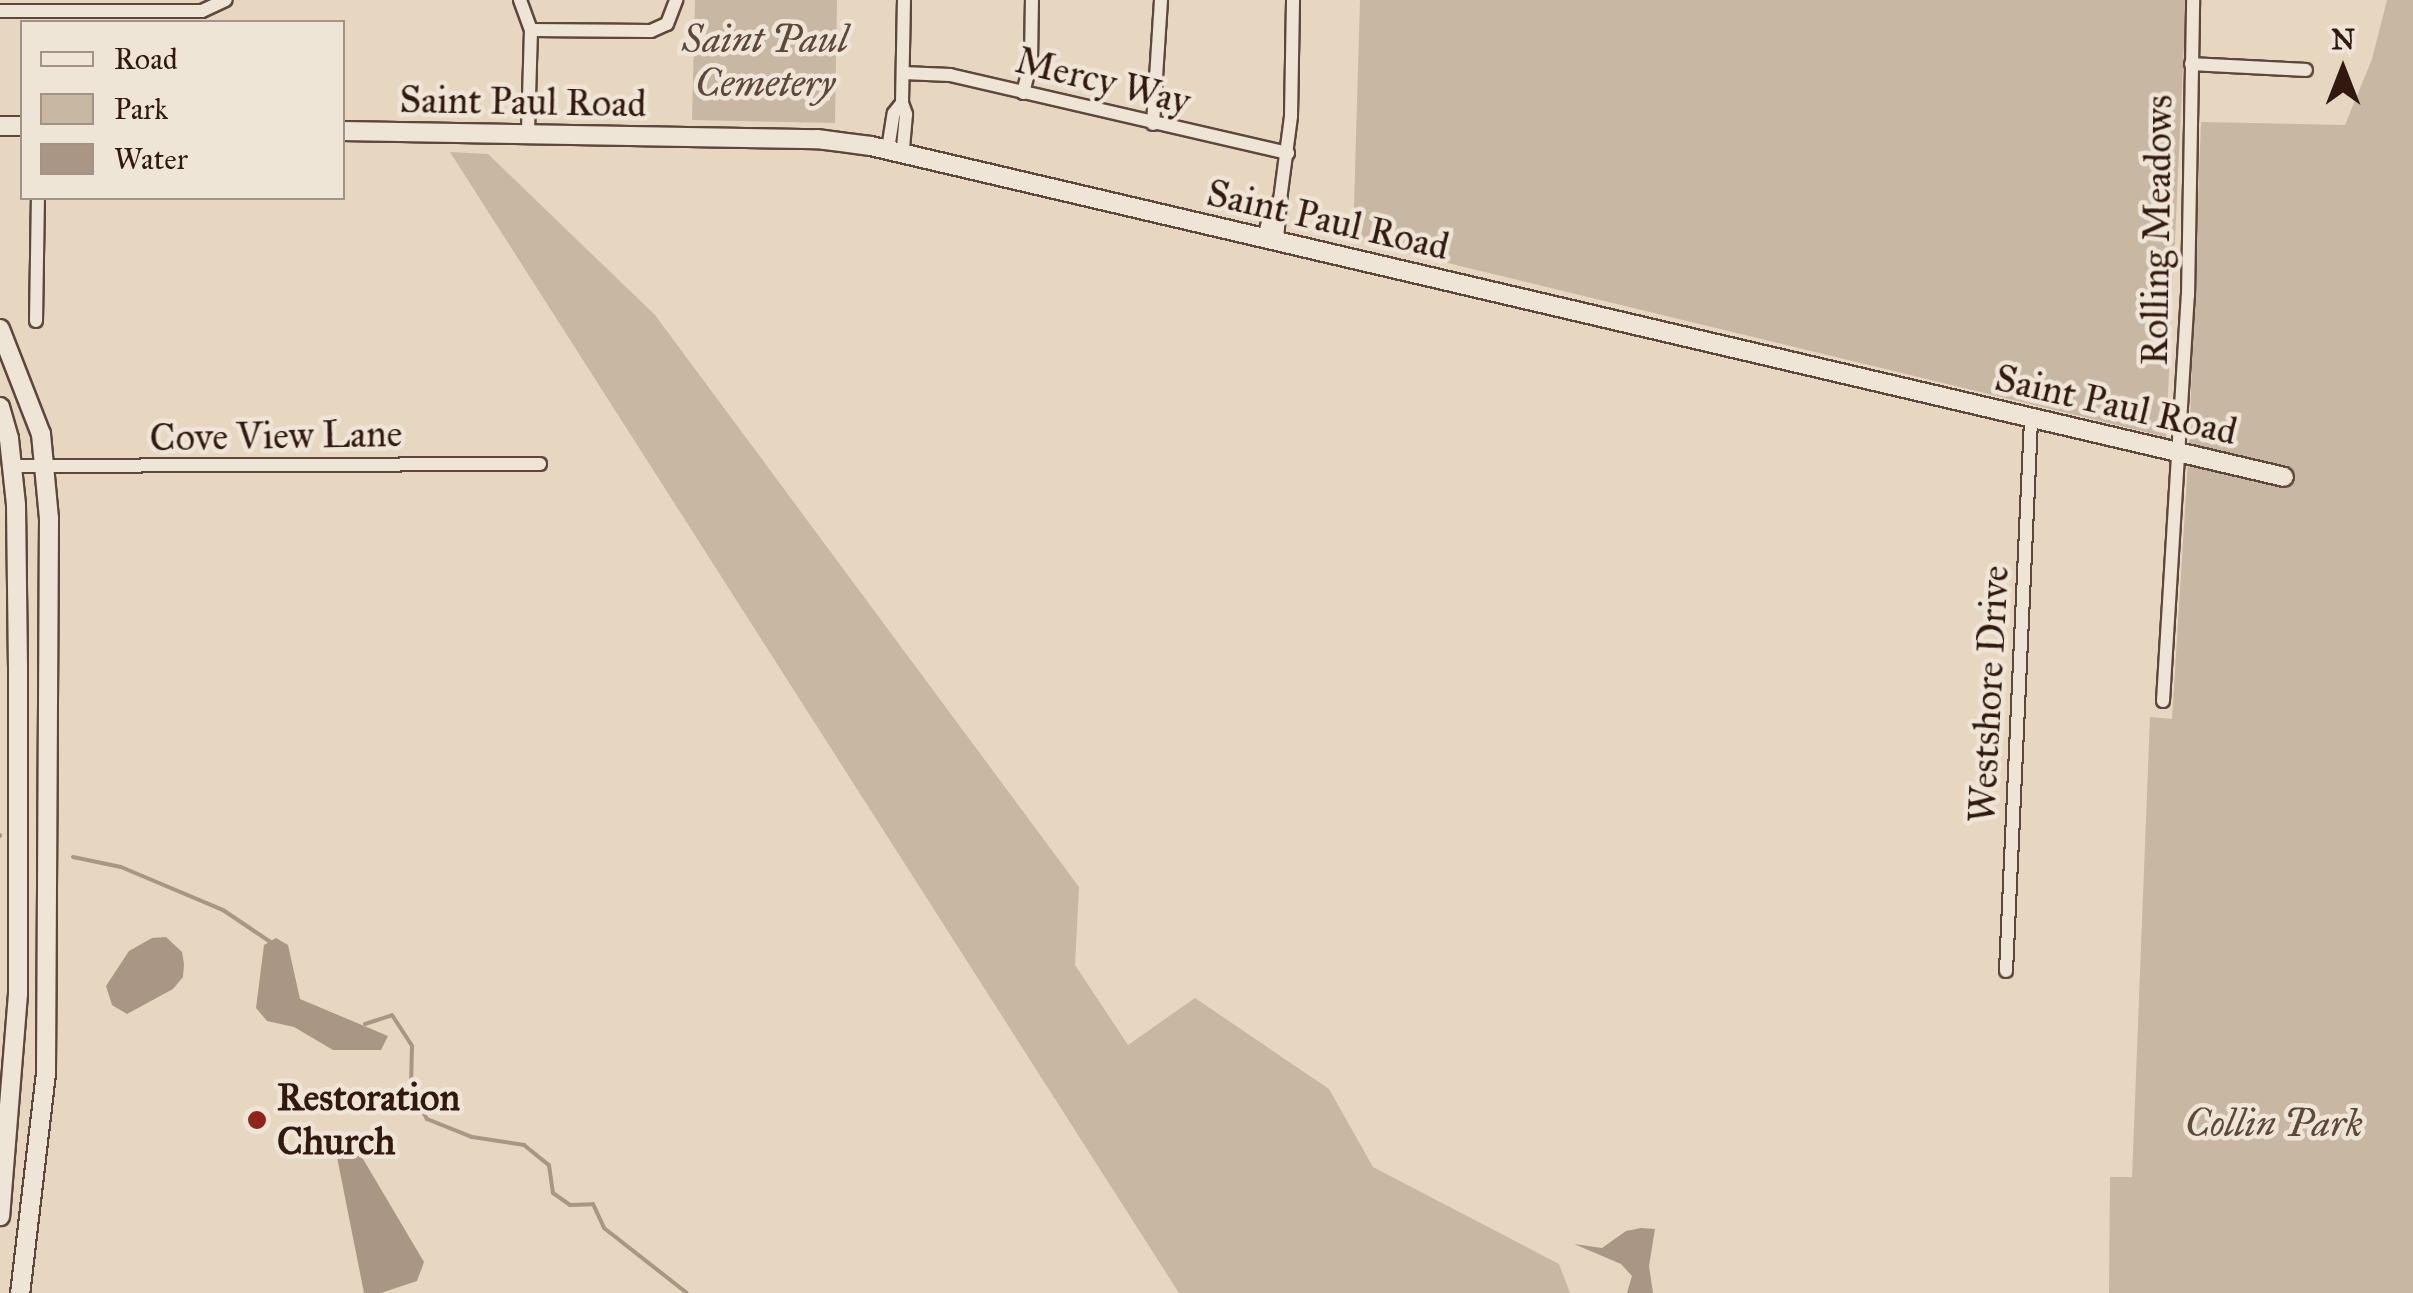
<!DOCTYPE html>
<style>
body{margin:0}
#map{position:relative;width:2413px;height:1293px;overflow:hidden;background:#e7d7c0;font-family:"IM FELL Great Primer",serif}
div>[style]{position:absolute}
[style*='--x']{left:calc(var(--x)*1px);top:calc(var(--y)*1px);width:calc(var(--w)*1px);rotate:calc(var(--a)*1deg)}
.green>*{inset:0;background:#c8b7a2}
.water>*{inset:0;background:#a99684}
.stream>*{height:4px;margin:-2px;padding:0 2px;transform-origin:2px;border-radius:2px;background:#a99684}
.roads{filter:drop-shadow(2px 0 #5e483c) drop-shadow(-2px 0 #5e483c) drop-shadow(0 2px #5e483c) drop-shadow(0 -2px #5e483c)}
.street>*{height:12px;margin:-6px;padding:0 6px;transform-origin:6px;border-radius:6px;background:#efe5d6}
.secondary>*{height:18px;margin:-9px;padding:0 9px;transform-origin:9px;border-radius:9px;background:#efe5d6}
.dots>*{width:28px;height:28px;translate:-50% -50%;box-sizing:border-box;border:5px solid #efe5d6;border-radius:50%}
span{translate:-50% -50%;white-space:nowrap;text-align:center;line-height:1.15;-webkit-text-stroke:9px #efe5d6;paint-order:stroke}
.park-label{font-size:38px;color:#5e483c;font-style:italic}
.street-label{font-size:38px;color:#311910}
.poi-label{font-size:38px;color:#311910;font-weight:700}
.left{translate:0 -50%;text-align:left}
.legend{position:absolute;left:20px;top:20px;width:325px;height:180px;box-sizing:border-box;background:#efe5d6;border:2px solid #a39387;margin:0;padding:12px 18px;list-style:none;font-size:30px;color:#311910}
.legend li{display:flex;align-items:center;gap:20px;height:50px}
.legend b{width:50px;border:2px solid #a39387}
.north{position:absolute;left:2293px;top:20px;width:100px;height:100px;-webkit-text-stroke:8px #efe5d6;paint-order:stroke;rotate:0deg;font-size:28px;font-weight:700;line-height:40px;text-align:center;color:#311910}
.north::after{content:'';display:block;margin:auto;width:35px;height:45px;background:#311910;clip-path:polygon(50% 0,100% 100%,50% 72%,0 100%)}
</style>
<div id="map">
<div class="green">
<div style="clip-path:polygon(695px 0,837px 0,835px 123px,692px 120px)"></div>
<div style="clip-path:polygon(1360px 0,2186px 0,2166px 437px,1353px 240px)"></div>
<div style="clip-path:polygon(2387px 0,2413px 0,2413px 1293px,2109px 1293px,2110px 1177px,2132px 1177px,2150px 717px,2172px 719px,2189px 446px,2201px 122px,2345px 125px,2372px 59px)"></div>
<div style="clip-path:polygon(450px 152px,488px 154px,655px 315px,1079px 887px,1075px 965px,1128px 1045px,1195px 998px,1329px 1089px,1373px 1167px,1559px 1264px,1570px 1293px,1179px 1293px)"></div>
</div>
<div class="water">
<div style="clip-path:polygon(166px 937px,182px 952px,184px 964px,183px 977px,173px 989px,127px 1014px,112px 1005px,106px 986px,129px 951px,152px 938px)"></div>
<div style="clip-path:polygon(276px 938px,288px 945px,300px 999px,388px 1036px,381px 1050px,333px 1050px,294px 1027px,267px 1021px,256px 1008px,264px 945px)"></div>
<div style="clip-path:polygon(353px 1142px,424px 1262px,417px 1281px,381px 1293px,364px 1293px,335px 1147px)"></div>
<div style="clip-path:polygon(1641px 1228px,1655px 1229px,1649px 1266px,1653px 1293px,1627px 1293px,1632px 1276px,1621px 1264px,1574px 1244px,1602px 1248px,1626px 1231px)"></div>
</div>
<div class="stream">
<div style="--x:0;--y:835;--w:1;--a:90"></div>
<div style="--x:73;--y:857;--w:49;--a:11.8"></div>
<div style="--x:121;--y:867;--w:111;--a:22.9"></div>
<div style="--x:223;--y:910;--w:59;--a:34"></div>
<div style="--x:365;--y:1024;--w:28;--a:-18"></div>
<div style="--x:392;--y:1015;--w:37;--a:57"></div>
<div style="--x:412;--y:1046;--w:42;--a:91.4"></div>
<div style="--x:411;--y:1088;--w:35;--a:63"></div>
<div style="--x:427;--y:1119;--w:48;--a:21.8"></div>
<div style="--x:472;--y:1137;--w:53;--a:8.7"></div>
<div style="--x:524;--y:1145;--w:32;--a:39"></div>
<div style="--x:549;--y:1165;--w:28;--a:82"></div>
<div style="--x:553;--y:1193;--w:21;--a:35"></div>
<div style="--x:570;--y:1205;--w:23;--a:-2"></div>
<div style="--x:593;--y:1204;--w:26;--a:65"></div>
<div style="--x:604;--y:1228;--w:105;--a:38.1"></div>
</div>
<div class="roads">
<div class="street">
<div style="--x:520;--y:0;--w:32;--a:70"></div>
<div style="--x:531;--y:30;--w:104;--a:91.7"></div>
<div style="--x:0;--y:11;--w:202;--a:0"></div>
<div style="--x:202;--y:11;--w:26;--a:-25"></div>
<div style="--x:531;--y:30;--w:120;--a:0.5"></div>
<div style="--x:651;--y:31;--w:17;--a:-24"></div>
<div style="--x:667;--y:24;--w:26;--a:-69"></div>
<div style="--x:2191;--y:64;--w:115;--a:3"></div>
<div style="--x:903;--y:73;--w:47;--a:2.4"></div>
<div style="--x:950;--y:75;--w:347;--a:13"></div>
<div style="--x:1023;--y:93;--w:33;--a:-76"></div>
<div style="--x:1031;--y:61;--w:61;--a:-89.1"></div>
<div style="--x:902;--y:103;--w:103;--a:-88.9"></div>
<div style="--x:1153;--y:124;--w:124;--a:-86.3"></div>
<div style="--x:888;--y:149;--w:36;--a:-81"></div>
<div style="--x:894;--y:113;--w:13;--a:-51"></div>
<div style="--x:902;--y:103;--w:12;--a:70"></div>
<div style="--x:906;--y:114;--w:38;--a:95"></div>
<div style="--x:1280;--y:200;--w:85;--a:-82.5"></div>
<div style="--x:1291;--y:116;--w:116;--a:-89"></div>
<div style="--x:1264;--y:238;--w:30;--a:-76"></div>
<div style="--x:1271;--y:209;--w:13;--a:-45"></div>
<div style="--x:1280;--y:200;--w:41;--a:94.2"></div>
<div style="--x:36;--y:321;--w:123;--a:-89.1"></div>
<div style="--x:13;--y:466;--w:527;--a:-0.22"></div>
<div style="--x:2163;--y:701;--w:406;--a:-86.5"></div>
<div style="--x:2188;--y:296;--w:296;--a:-89"></div>
<div style="--x:2006;--y:971;--w:552;--a:-87.4"></div>
</div>
<div class="secondary">
<div style="--x:0;--y:126;--w:22;--a:0"></div>
<div style="--x:342;--y:131;--w:475;--a:1"></div>
<div style="--x:817;--y:139;--w:54;--a:7.4"></div>
<div style="--x:871;--y:146;--w:1451;--a:13.18"></div>
<div style="--x:0;--y:329;--w:113;--a:68.7"></div>
<div style="--x:41;--y:434;--w:85;--a:84.6"></div>
<div style="--x:49;--y:519;--w:554;--a:90.31"></div>
<div style="--x:46;--y:1073;--w:222;--a:96.7"></div>
<div style="--x:0;--y:407;--w:33;--a:74"></div>
<div style="--x:9;--y:439;--w:66;--a:83.9"></div>
<div style="--x:16;--y:505;--w:161;--a:89.3"></div>
<div style="--x:18;--y:666;--w:328;--a:90"></div>
<div style="--x:18;--y:994;--w:223;--a:94.6"></div>
</div>
</div>
<div class="dots">
<div style="left:257px;top:1120px;background:#8f2418"></div>
</div>
<div class="park-label">
<span style="left:765px;top:62px">Saint Paul<br>Cemetery</span>
<span style="left:2274px;top:1124px">Collin Park</span>
</div>
<div class="street-label">
<span style="left:1103px;top:81px;rotate:14deg">Mercy Way</span>
<span style="left:523px;top:102px;rotate:1deg">Saint Paul Road</span>
<span style="left:1328px;top:220px;rotate:13deg">Saint Paul Road</span>
<span style="left:2157px;top:230px;rotate:-89deg">Rolling Meadows</span>
<span style="left:2116px;top:405px;rotate:13deg">Saint Paul Road</span>
<span style="left:276px;top:436px;rotate:-1deg">Cove View Lane</span>
<span style="left:1989px;top:694px;rotate:-87deg">Westshore Drive</span>
</div>
<div class="poi-label">
<span class="left" style="left:277px;top:1120px">Restoration<br>Church</span>
</div>
<ul class="legend">
<li><b style="height:12px;background:#efe5d6"></b>Road</li>
<li><b style="height:28px;background:#c8b7a2"></b>Park</li>
<li><b style="height:28px;background:#a99684"></b>Water</li>
</ul>
<div class="north">N</div>
</div>
